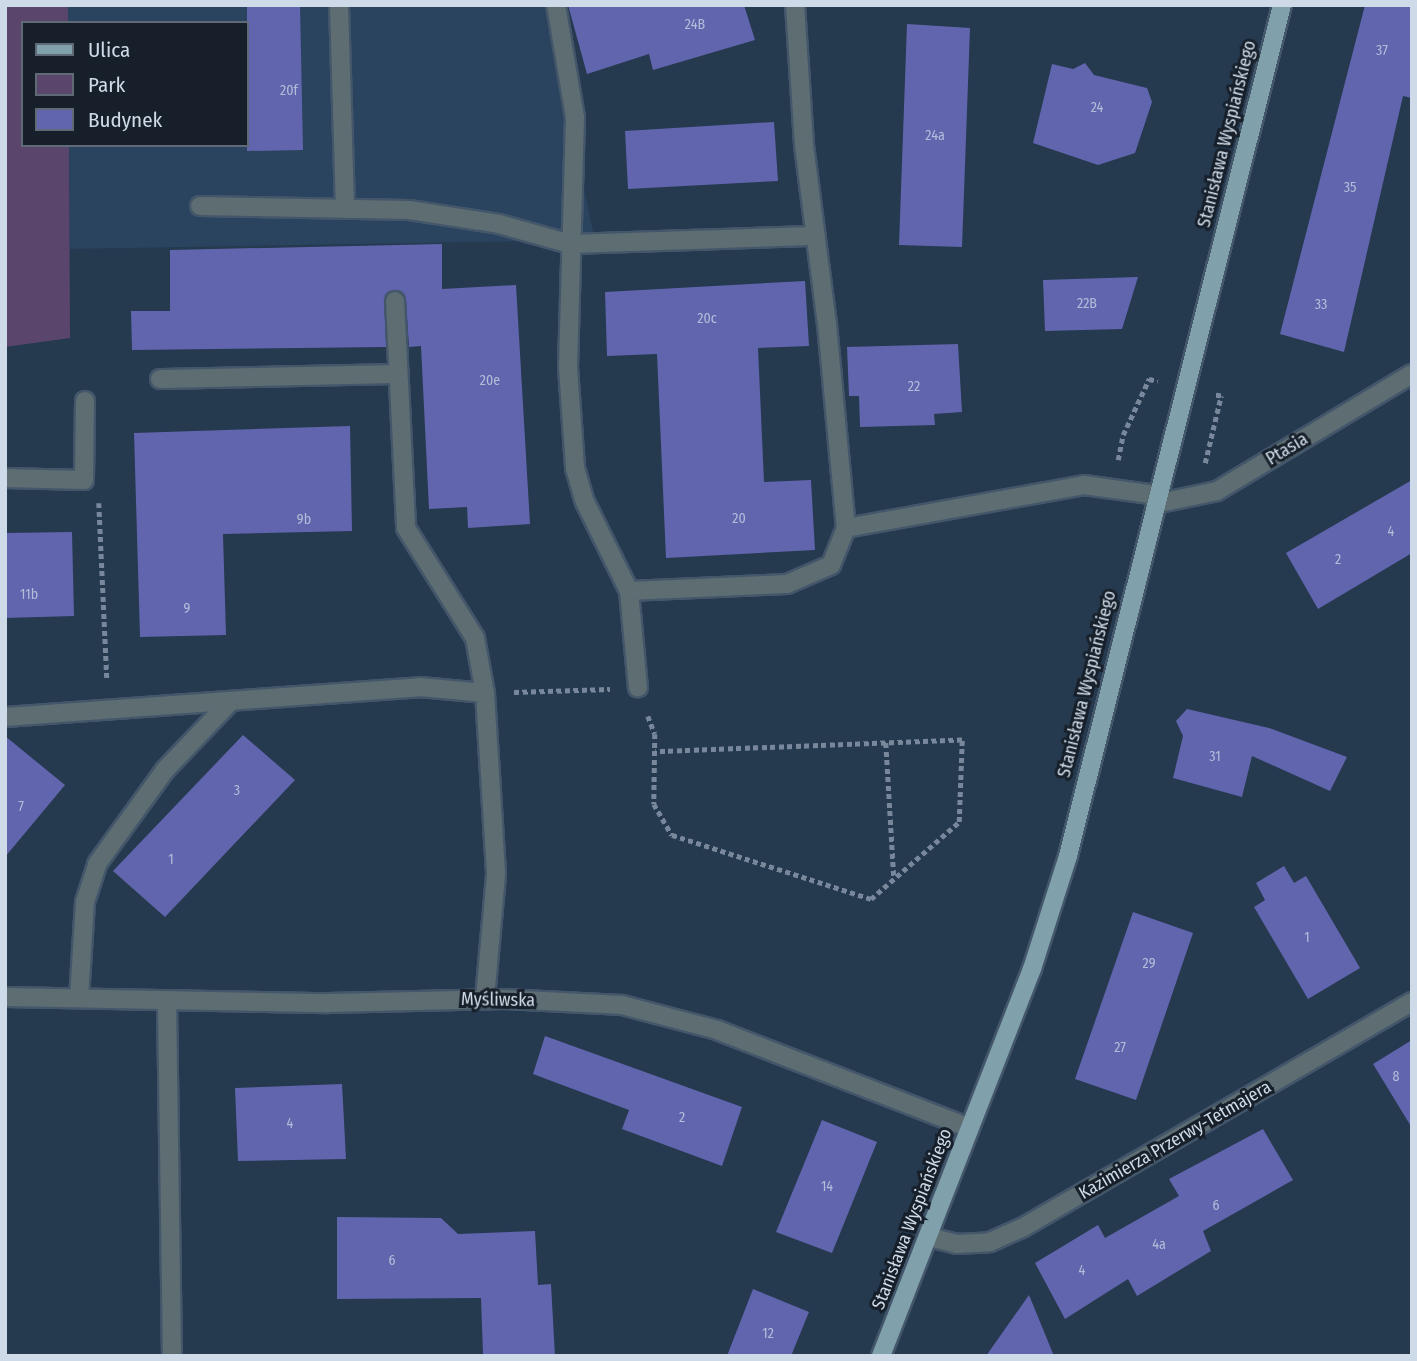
<!DOCTYPE html>
<meta charset="utf-8">
<style>
body{margin:0}
#map{position:relative;width:1417px;height:1361px;overflow:hidden;background:#25394f;font-family:"Fira Sans Condensed",sans-serif}
div>[style]{position:absolute}
[style*='--x']{left:calc(var(--x)*1px);top:calc(var(--y)*1px);width:calc(var(--w)*1px);rotate:calc(var(--a)*1deg)}
.built>*{inset:0;background:#2a435e}
.green>*{inset:0;background:#5a456d}
.building>*{inset:0;background:#6165ae}
.path>*{height:4.5px;margin-top:-2.25px;transform-origin:0;background:repeating-linear-gradient(90deg,#78889a 0 5px,transparent 0 8.5px)}
.roads{filter:drop-shadow(2px 0 #43566a) drop-shadow(-2px 0 #43566a) drop-shadow(0 2px #43566a) drop-shadow(0 -2px #43566a)}
.minor>*{height:18px;margin:-9px;padding:0 9px;transform-origin:9px;border-radius:9px;background:#5d6d72}
.major>*{height:18px;margin:-9px;padding:0 9px;transform-origin:9px;border-radius:9px;background:#80a0ac}
span{translate:-50% -50%;white-space:nowrap;text-align:center;line-height:1.15;-webkit-text-stroke:6px #17202a;paint-order:stroke}
.number-label{font-size:14px;color:#b3bdd9}
.number-label span{-webkit-text-stroke-width:0}
.street-label{font-size:18px;color:#cedae7}
.frame{position:absolute;inset:0;border:7px solid #cedae7;pointer-events:none}
.legend{position:absolute;left:21px;top:21px;width:228px;height:126px;box-sizing:border-box;background:#17202a;border:2px solid #606a76;margin:0;padding:9px 12px;list-style:none;font-size:21px;color:#cedae7}
.legend li{display:flex;align-items:center;gap:14px;height:35px}
.legend b{width:35px;border:2px solid #606a76}
</style>
<div id="map">
<div class="built">
<div style="clip-path:polygon(68px 5px,545px 5px,595px 240px,70px 249px,69px 145px,247px 145px,247px 23px,68px 23px)"></div>
</div>
<div class="green">
<div style="clip-path:polygon(5px 5px,68px 5px,68px 23px,23px 23px,23px 145px,69px 145px,70px 338px,5px 347px)"></div>
</div>
<div class="building">
<div style="clip-path:polygon(247px 5px,300px 5px,303px 150px,247px 151px)"></div>
<div style="clip-path:polygon(568px 5px,744px 5px,755px 40px,653px 70px,649px 54px,587px 74px)"></div>
<div style="clip-path:polygon(1365px 5px,1412px 5px,1412px 98px,1403px 96px,1344px 352px,1280px 334px)"></div>
<div style="clip-path:polygon(907px 24px,970px 28px,962px 247px,899px 245px)"></div>
<div style="clip-path:polygon(1085px 63px,1094px 75px,1147px 88px,1152px 102px,1135px 153px,1098px 165px,1033px 143px,1052px 64px,1073px 69px)"></div>
<div style="clip-path:polygon(774px 122px,778px 181px,628px 189px,625px 131px)"></div>
<div style="clip-path:polygon(442px 244px,442px 289px,516px 285px,530px 524px,468px 528px,467px 507px,429px 509px,421px 346px,409px 347px,406px 300px,400px 291px,385px 296px,386px 347px,132px 350px,131px 311px,170px 311px,170px 250px)"></div>
<div style="clip-path:polygon(1138px 277px,1122px 329px,1045px 331px,1043px 280px)"></div>
<div style="clip-path:polygon(805px 281px,809px 346px,758px 348px,764px 482px,811px 480px,815px 550px,666px 558px,657px 354px,607px 356px,605px 292px)"></div>
<div style="clip-path:polygon(958px 344px,962px 412px,934px 414px,935px 425px,860px 427px,859px 396px,849px 396px,847px 347px)"></div>
<div style="clip-path:polygon(350px 426px,352px 531px,223px 534px,226px 635px,140px 637px,134px 433px)"></div>
<div style="clip-path:polygon(1412px 480px,1412px 553px,1318px 609px,1286px 553px)"></div>
<div style="clip-path:polygon(72px 532px,74px 616px,5px 618px,5px 533px)"></div>
<div style="clip-path:polygon(1187px 709px,1269px 728px,1347px 757px,1330px 791px,1252px 756px,1242px 797px,1173px 778px,1183px 736px,1176px 721px)"></div>
<div style="clip-path:polygon(243px 735px,295px 780px,165px 917px,113px 871px)"></div>
<div style="clip-path:polygon(5px 736px,65px 785px,5px 857px)"></div>
<div style="clip-path:polygon(1284px 866px,1294px 883px,1306px 876px,1360px 968px,1308px 999px,1254px 907px,1265px 900px,1256px 883px)"></div>
<div style="clip-path:polygon(1133px 912px,1193px 933px,1136px 1100px,1075px 1079px)"></div>
<div style="clip-path:polygon(545px 1036px,742px 1107px,722px 1166px,622px 1129px,629px 1110px,533px 1074px)"></div>
<div style="clip-path:polygon(1412px 1040px,1412px 1128px,1373px 1064px)"></div>
<div style="clip-path:polygon(342px 1084px,346px 1159px,238px 1161px,235px 1088px)"></div>
<div style="clip-path:polygon(822px 1120px,877px 1142px,832px 1253px,776px 1232px)"></div>
<div style="clip-path:polygon(1263px 1129px,1293px 1180px,1203px 1231px,1211px 1251px,1137px 1296px,1128px 1279px,1065px 1319px,1035px 1263px,1098px 1225px,1105px 1238px,1179px 1196px,1169px 1179px)"></div>
<div style="clip-path:polygon(337px 1217px,441px 1218px,458px 1234px,535px 1231px,538px 1285px,551px 1284px,555px 1356px,483px 1354px,481px 1298px,337px 1299px)"></div>
<div style="clip-path:polygon(753px 1289px,809px 1312px,791px 1356px,727px 1356px)"></div>
<div style="clip-path:polygon(1029px 1295px,1054px 1356px,986px 1356px)"></div>
</div>
<div class="path">
<div style="--x:1118;--y:460;--w:25;--a:-79"></div>
<div style="--x:1123;--y:435;--w:62;--a:-65.1"></div>
<div style="--x:1149;--y:379;--w:9;--a:13"></div>
<div style="--x:1205;--y:463;--w:69;--a:-76.6"></div>
<div style="--x:1221;--y:396;--w:6;--a:-171"></div>
<div style="--x:99;--y:503;--w:176;--a:87.4"></div>
<div style="--x:514;--y:692;--w:96;--a:-1.8"></div>
<div style="--x:648;--y:716;--w:19;--a:69"></div>
<div style="--x:655;--y:734;--w:70;--a:90.8"></div>
<div style="--x:654;--y:804;--w:36;--a:60"></div>
<div style="--x:672;--y:835;--w:209;--a:17.8"></div>
<div style="--x:871;--y:899;--w:117;--a:-41.2"></div>
<div style="--x:959;--y:822;--w:82;--a:-87.9"></div>
<div style="--x:962;--y:740;--w:307;--a:177.8"></div>
<div style="--x:886;--y:743;--w:135;--a:86.6"></div>
</div>
<div class="roads">
<div class="minor">
<div style="--x:339;--y:5;--w:204;--a:88.3"></div>
<div style="--x:556;--y:5;--w:114;--a:80.4"></div>
<div style="--x:575;--y:117;--w:250;--a:91.6"></div>
<div style="--x:568;--y:367;--w:101;--a:86"></div>
<div style="--x:575;--y:468;--w:35;--a:74"></div>
<div style="--x:585;--y:502;--w:99;--a:63.7"></div>
<div style="--x:629;--y:591;--w:97;--a:84.7"></div>
<div style="--x:795;--y:5;--w:140;--a:86.3"></div>
<div style="--x:804;--y:145;--w:180;--a:82.7"></div>
<div style="--x:827;--y:324;--w:205;--a:84.7"></div>
<div style="--x:846;--y:528;--w:242;--a:-10.2"></div>
<div style="--x:1084;--y:485;--w:74;--a:7.8"></div>
<div style="--x:200;--y:206;--w:209;--a:1.1"></div>
<div style="--x:409;--y:210;--w:91;--a:8.8"></div>
<div style="--x:499;--y:224;--w:74;--a:15.7"></div>
<div style="--x:570;--y:244;--w:246;--a:-1.9"></div>
<div style="--x:395;--y:301;--w:227;--a:87.2"></div>
<div style="--x:406;--y:528;--w:130;--a:57.9"></div>
<div style="--x:475;--y:638;--w:56;--a:79.7"></div>
<div style="--x:485;--y:693;--w:182;--a:86.5"></div>
<div style="--x:496;--y:875;--w:124;--a:95.1"></div>
<div style="--x:160;--y:379;--w:238;--a:-1.2"></div>
<div style="--x:5;--y:478;--w:79;--a:1.5"></div>
<div style="--x:84;--y:480;--w:79;--a:-89.3"></div>
<div style="--x:1155;--y:504;--w:63;--a:-11.8"></div>
<div style="--x:1217;--y:491;--w:227;--a:-31"></div>
<div style="--x:629;--y:591;--w:158;--a:-2.5"></div>
<div style="--x:787;--y:584;--w:48;--a:-23.4"></div>
<div style="--x:831;--y:565;--w:40;--a:-68"></div>
<div style="--x:5;--y:717;--w:416;--a:-4.1"></div>
<div style="--x:420;--y:687;--w:65;--a:5.3"></div>
<div style="--x:5;--y:997;--w:323;--a:1.1"></div>
<div style="--x:328;--y:1003;--w:175;--a:-1.3"></div>
<div style="--x:503;--y:999;--w:119;--a:2.9"></div>
<div style="--x:622;--y:1005;--w:98;--a:14.7"></div>
<div style="--x:717;--y:1030;--w:271;--a:21.2"></div>
<div style="--x:79;--y:998;--w:96;--a:-86.4"></div>
<div style="--x:85;--y:902;--w:40;--a:-72"></div>
<div style="--x:97;--y:864;--w:116;--a:-54.1"></div>
<div style="--x:165;--y:770;--w:95;--a:-46.3"></div>
<div style="--x:167;--y:1000;--w:356;--a:89.2"></div>
<div style="--x:929;--y:1237;--w:29;--a:14"></div>
<div style="--x:957;--y:1244;--w:33;--a:-3"></div>
<div style="--x:990;--y:1242;--w:35;--a:-24"></div>
<div style="--x:1022;--y:1228;--w:451;--a:-30.1"></div>
</div>
<div class="major">
<div style="--x:881;--y:1356;--w:415;--a:-68.7"></div>
<div style="--x:1032;--y:969;--w:119;--a:-72.3"></div>
<div style="--x:1068;--y:856;--w:877;--a:-75.88"></div>
</div>
</div>
<div class="number-label">
<span style="left:695px;top:25px">24B</span>
<span style="left:1382px;top:51px">37</span>
<span style="left:289px;top:91px">20f</span>
<span style="left:1097px;top:108px">24</span>
<span style="left:935px;top:136px">24a</span>
<span style="left:1350px;top:188px">35</span>
<span style="left:1087px;top:304px">22B</span>
<span style="left:1321px;top:305px">33</span>
<span style="left:707px;top:319px">20c</span>
<span style="left:490px;top:381px">20e</span>
<span style="left:914px;top:387px">22</span>
<span style="left:739px;top:519px">20</span>
<span style="left:304px;top:520px">9b</span>
<span style="left:1391px;top:532px">4</span>
<span style="left:1338px;top:560px">2</span>
<span style="left:29px;top:595px">11b</span>
<span style="left:187px;top:609px">9</span>
<span style="left:1215px;top:757px">31</span>
<span style="left:237px;top:791px">3</span>
<span style="left:21px;top:807px">7</span>
<span style="left:171px;top:860px">1</span>
<span style="left:1307px;top:938px">1</span>
<span style="left:1149px;top:964px">29</span>
<span style="left:1120px;top:1048px">27</span>
<span style="left:1396px;top:1077px">8</span>
<span style="left:682px;top:1118px">2</span>
<span style="left:290px;top:1124px">4</span>
<span style="left:827px;top:1187px">14</span>
<span style="left:1216px;top:1206px">6</span>
<span style="left:1159px;top:1245px">4a</span>
<span style="left:392px;top:1261px">6</span>
<span style="left:1082px;top:1271px">4</span>
<span style="left:768px;top:1334px">12</span>
</div>
<div class="street-label">
<span style="left:1227px;top:134px;rotate:-76deg">Stanisława Wyspiańskiego</span>
<span style="left:1287px;top:449px;rotate:-31deg">Ptasia</span>
<span style="left:1087px;top:684px;rotate:-76deg">Stanisława Wyspiańskiego</span>
<span style="left:498px;top:1000px;rotate:1deg">Myśliwska</span>
<span style="left:1175px;top:1140px;rotate:-30deg">Kazimierza Przerwy-Tetmajera</span>
<span style="left:912px;top:1219px;rotate:-69deg">Stanisława Wyspiańskiego</span>
</div>
<div class="frame"></div>
<ul class="legend">
<li><b style="height:9px;background:#80a0ac"></b>Ulica</li>
<li><b style="height:19px;background:#5a456d"></b>Park</li>
<li><b style="height:19px;background:#6165ae"></b>Budynek</li>
</ul>
</div>
